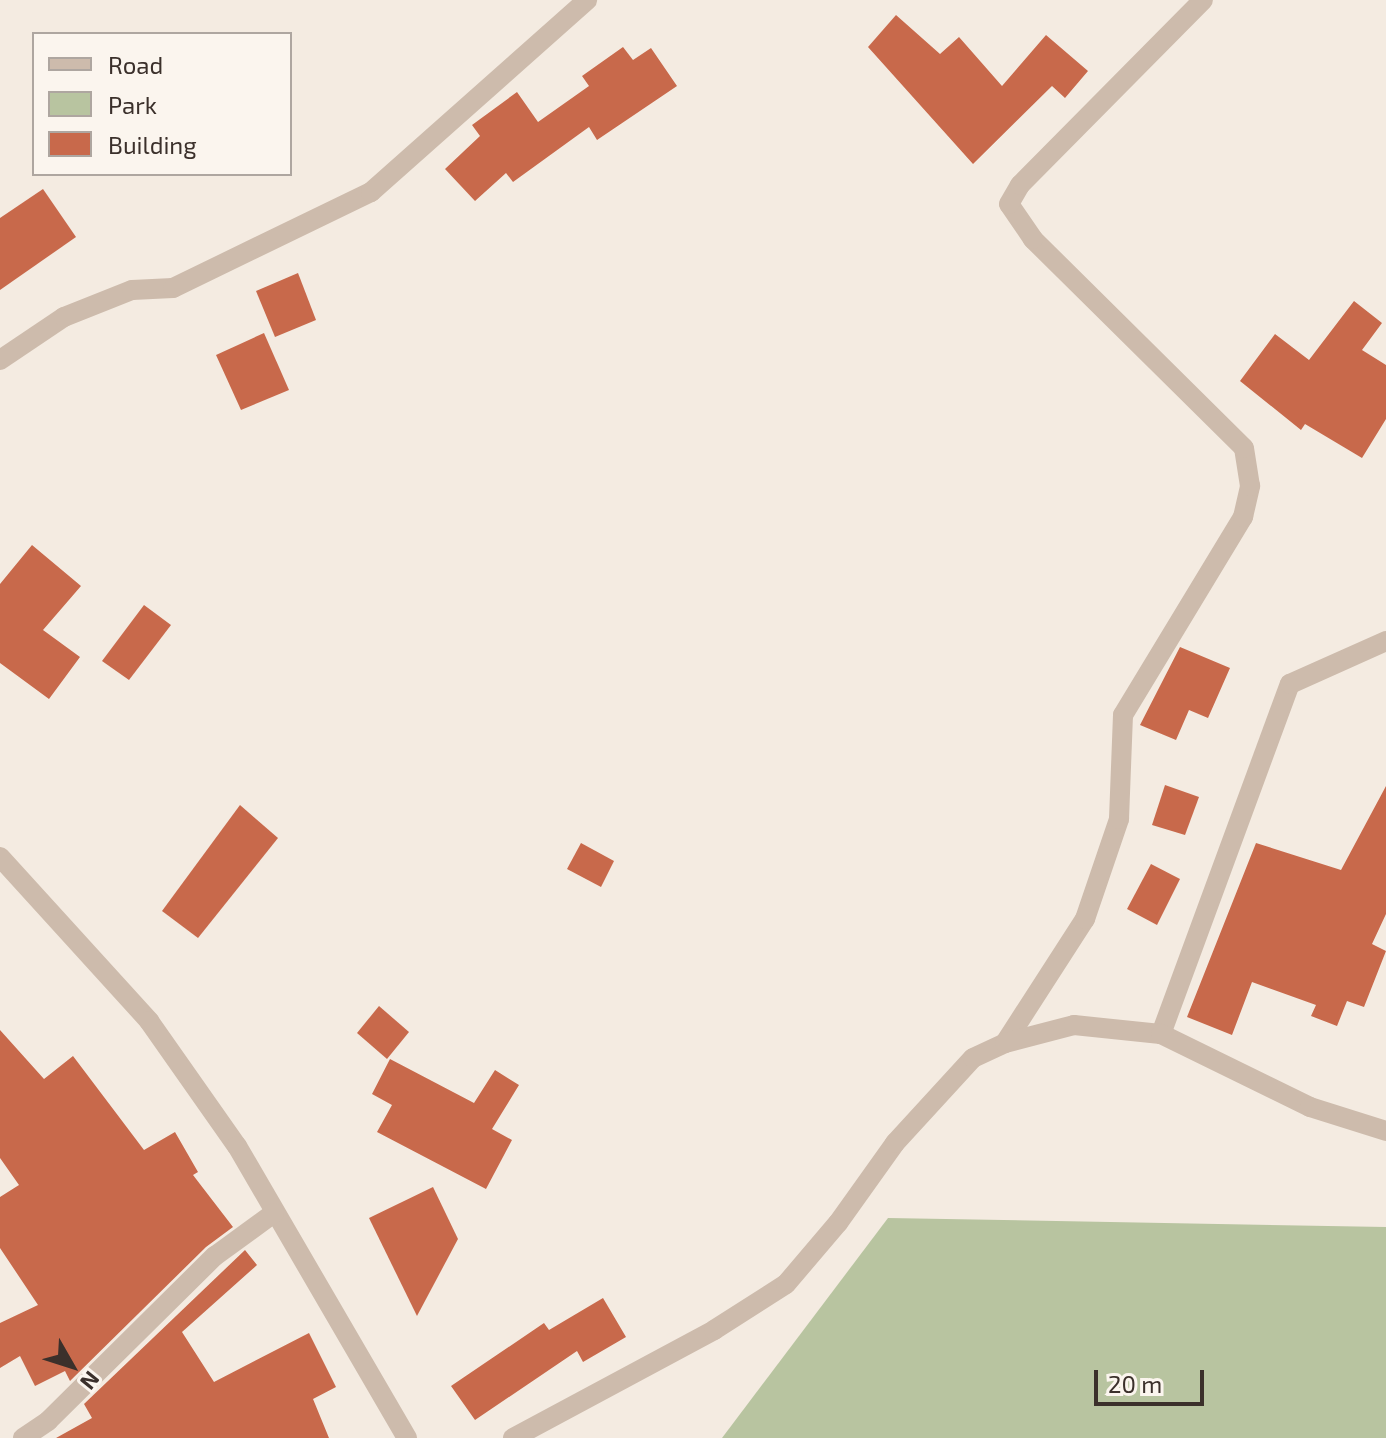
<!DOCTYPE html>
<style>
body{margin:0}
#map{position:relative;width:1386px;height:1438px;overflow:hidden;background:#f4ebe1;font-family:"Exo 2",sans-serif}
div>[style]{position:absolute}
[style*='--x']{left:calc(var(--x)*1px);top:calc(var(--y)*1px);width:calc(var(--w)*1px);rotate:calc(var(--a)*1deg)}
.green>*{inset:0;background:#b8c4a0}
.building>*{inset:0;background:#c8694b}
.minor>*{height:20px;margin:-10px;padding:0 10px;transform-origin:10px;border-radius:10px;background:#cdbbac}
span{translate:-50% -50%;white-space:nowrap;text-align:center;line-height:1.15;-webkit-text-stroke:6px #fbf5ee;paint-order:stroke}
.legend{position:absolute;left:32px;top:32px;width:260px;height:144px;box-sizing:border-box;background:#fbf5ee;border:2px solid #aea6a0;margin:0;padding:10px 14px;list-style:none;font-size:24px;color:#3b302b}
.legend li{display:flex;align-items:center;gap:16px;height:40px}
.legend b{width:40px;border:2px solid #aea6a0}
.north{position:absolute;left:32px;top:1326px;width:80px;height:80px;-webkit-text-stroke:6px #fbf5ee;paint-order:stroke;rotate:129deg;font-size:22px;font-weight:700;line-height:32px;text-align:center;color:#3b302b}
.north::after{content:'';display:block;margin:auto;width:28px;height:36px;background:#3b302b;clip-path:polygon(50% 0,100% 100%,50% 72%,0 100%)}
.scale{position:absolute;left:1094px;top:1370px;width:110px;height:36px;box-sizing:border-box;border:4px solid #3b302b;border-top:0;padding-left:10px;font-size:24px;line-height:28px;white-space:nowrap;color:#3b302b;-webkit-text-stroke:6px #fbf5ee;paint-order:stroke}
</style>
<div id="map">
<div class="green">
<div style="clip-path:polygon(888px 1218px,1386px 1227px,1386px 1438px,722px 1438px)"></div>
</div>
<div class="building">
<div style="clip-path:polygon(896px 15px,940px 54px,959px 37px,1002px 86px,1046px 35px,1088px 71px,1065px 98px,1052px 86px,973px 164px,868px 47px)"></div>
<div style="clip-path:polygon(623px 47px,633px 60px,651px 48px,677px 86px,597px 140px,589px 127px,513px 182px,506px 173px,475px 201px,445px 169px,480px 136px,472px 125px,517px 92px,538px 122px,589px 86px,582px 76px)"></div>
<div style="clip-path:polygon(43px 189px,76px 237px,0 290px,0 218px)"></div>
<div style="clip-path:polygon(298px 273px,316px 320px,275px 337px,256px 291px)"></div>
<div style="clip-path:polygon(1354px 301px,1382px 323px,1362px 350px,1386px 365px,1386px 419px,1362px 458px,1305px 424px,1301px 430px,1240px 381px,1275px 334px,1309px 360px)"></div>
<div style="clip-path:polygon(264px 333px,289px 390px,241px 410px,216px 355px)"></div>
<div style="clip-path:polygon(32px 545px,81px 586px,43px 630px,80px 657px,49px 699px,0 663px,0 584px)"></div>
<div style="clip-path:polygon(144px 605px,171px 625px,129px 680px,102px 661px)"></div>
<div style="clip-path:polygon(1180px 647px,1230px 668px,1208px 718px,1189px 710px,1176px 740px,1140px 725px)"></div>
<div style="clip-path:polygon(1165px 785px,1199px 797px,1185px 835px,1152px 825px)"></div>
<div style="clip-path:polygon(1386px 786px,1386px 914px,1372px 944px,1386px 951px,1364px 1007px,1347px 1001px,1337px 1026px,1311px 1016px,1316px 1005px,1252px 982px,1232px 1035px,1187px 1017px,1256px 843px,1341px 870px)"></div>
<div style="clip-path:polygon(240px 805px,278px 838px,198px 938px,162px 911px)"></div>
<div style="clip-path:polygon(581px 843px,614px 861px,601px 887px,567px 869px)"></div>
<div style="clip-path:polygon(1151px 864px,1180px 879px,1157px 925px,1127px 909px)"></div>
<div style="clip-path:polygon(379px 1006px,409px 1032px,387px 1059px,357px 1033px)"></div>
<div style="clip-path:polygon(0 1030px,44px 1079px,73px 1056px,144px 1150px,175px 1132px,198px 1172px,193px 1175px,233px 1227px,206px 1247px,70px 1381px,65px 1371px,35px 1386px,20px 1356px,0 1368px,0 1323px,38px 1305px,0 1248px,0 1197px,19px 1185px,0 1158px)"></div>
<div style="clip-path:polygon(390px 1059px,474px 1103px,495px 1070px,519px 1085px,492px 1129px,512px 1140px,486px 1189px,377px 1132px,392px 1105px,372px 1094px)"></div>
<div style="clip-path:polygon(433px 1187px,458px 1239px,417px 1316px,369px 1218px)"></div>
<div style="clip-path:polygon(245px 1250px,257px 1265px,182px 1332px,214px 1382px,309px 1333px,336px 1387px,313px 1399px,329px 1438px,56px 1438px,92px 1418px,84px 1404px)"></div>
<div style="clip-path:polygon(603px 1298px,626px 1337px,583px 1362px,577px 1351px,475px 1420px,451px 1386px,544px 1323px,549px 1330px)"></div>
</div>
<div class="minor">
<div style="--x:0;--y:360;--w:77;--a:-33.9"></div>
<div style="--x:64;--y:317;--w:73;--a:-21.7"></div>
<div style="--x:132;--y:290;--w:41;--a:-2.8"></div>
<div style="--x:173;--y:288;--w:220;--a:-25.9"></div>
<div style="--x:371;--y:192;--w:289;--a:-41.6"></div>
<div style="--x:0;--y:857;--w:222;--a:47.7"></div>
<div style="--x:149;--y:1021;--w:153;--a:54.9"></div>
<div style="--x:237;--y:1146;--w:338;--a:59.8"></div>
<div style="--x:1161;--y:1034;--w:373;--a:-69.8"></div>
<div style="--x:1290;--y:684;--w:105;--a:-24.1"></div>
<div style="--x:1005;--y:1043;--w:148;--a:-57.2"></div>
<div style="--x:1085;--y:919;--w:106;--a:-71.2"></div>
<div style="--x:1119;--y:819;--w:104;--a:-87.8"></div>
<div style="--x:1123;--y:715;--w:232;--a:-58.8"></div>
<div style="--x:1243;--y:517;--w:32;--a:-77"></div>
<div style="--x:1250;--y:486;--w:38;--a:-99"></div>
<div style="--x:1244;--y:448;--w:297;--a:-135.3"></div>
<div style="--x:1033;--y:239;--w:42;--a:-124.4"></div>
<div style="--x:1009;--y:204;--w:22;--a:-60"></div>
<div style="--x:1020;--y:185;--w:260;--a:-45.3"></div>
<div style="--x:23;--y:1438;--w:30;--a:-34"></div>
<div style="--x:48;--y:1421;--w:235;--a:-44.7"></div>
<div style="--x:215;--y:1256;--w:73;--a:-36.1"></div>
<div style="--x:513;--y:1438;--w:228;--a:-28.2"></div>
<div style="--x:714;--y:1330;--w:85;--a:-32.6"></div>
<div style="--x:786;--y:1284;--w:80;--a:-49.6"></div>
<div style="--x:838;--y:1223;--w:98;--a:-54.5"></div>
<div style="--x:895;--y:1143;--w:115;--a:-47.5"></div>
<div style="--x:973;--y:1058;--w:35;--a:-25"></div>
<div style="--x:1005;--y:1043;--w:71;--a:-14.6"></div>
<div style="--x:1074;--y:1025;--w:87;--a:5.9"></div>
<div style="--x:1161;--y:1034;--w:166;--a:26.1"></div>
<div style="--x:1310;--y:1107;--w:80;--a:17.5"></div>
</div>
<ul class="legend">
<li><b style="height:10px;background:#cdbbac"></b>Road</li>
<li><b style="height:22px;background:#b8c4a0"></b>Park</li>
<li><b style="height:22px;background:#c8694b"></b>Building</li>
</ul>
<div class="north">N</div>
<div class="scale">20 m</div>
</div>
